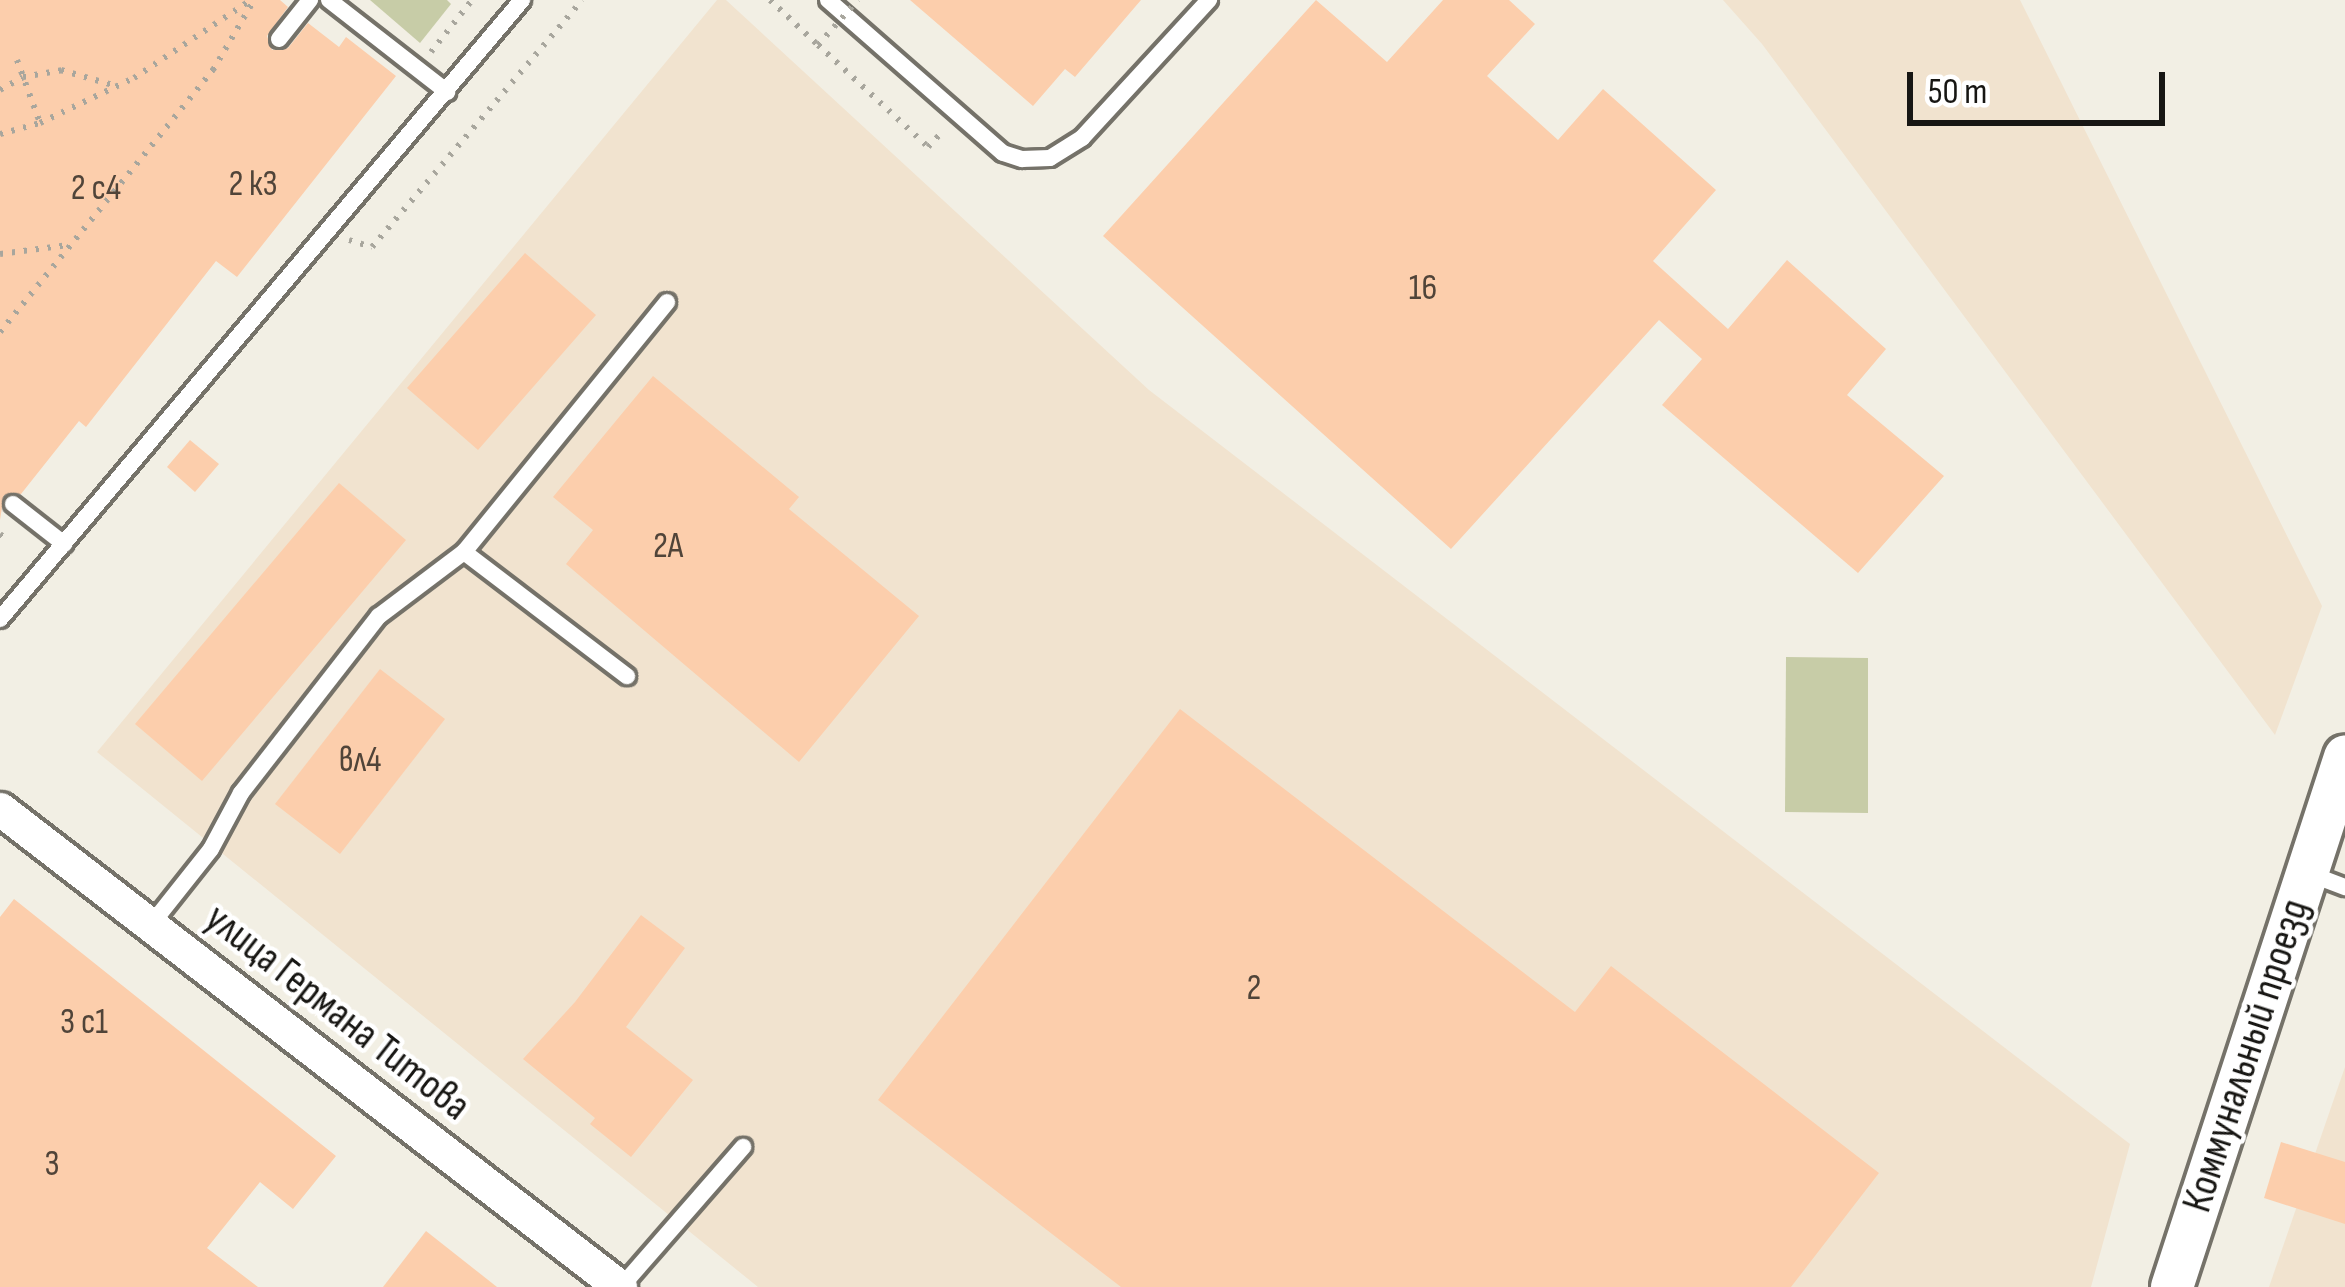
<!DOCTYPE html>
<meta charset="utf-8">
<style>
body{margin:0}
#map{position:relative;width:2345px;height:1287px;overflow:hidden;background:#f2efe4;font-family:"Sofia Sans Condensed",sans-serif}
div>[style]{position:absolute}
[style*='--x']{left:calc(var(--x)*1px);top:calc(var(--y)*1px);width:calc(var(--w)*1px);rotate:calc(var(--a)*1deg)}
.industrial>*{inset:0;background:#f1e3cf}
.green>*{inset:0;background:#c7cca7}
.building>*{inset:0;background:#fcceac}
.path>*{height:6px;margin-top:-3px;transform-origin:0;background:repeating-linear-gradient(90deg,#a8a69d 0 3px,transparent 0 12px)}
.roads{filter:drop-shadow(3px 0 #757269) drop-shadow(-3px 0 #757269) drop-shadow(0 3px #757269) drop-shadow(0 -3px #757269)}
.service>*{height:16px;margin:-8px;padding:0 8px;transform-origin:8px;border-radius:8px;background:#fff}
.minor>*{height:33px;margin:-16.5px;padding:0 16.5px;transform-origin:16.5px;border-radius:16.5px;background:#fff}
.tertiary>*{height:42px;margin:-21px;padding:0 21px;transform-origin:21px;border-radius:21px;background:#fff}
.path-bridge>*{height:6px;margin-top:-3px;transform-origin:0;background:repeating-linear-gradient(90deg,#a8a69d 0 3px,transparent 0 12px)}
span{translate:-50% -50%;white-space:nowrap;text-align:center;line-height:1.15;-webkit-text-stroke:9px #fff;paint-order:stroke}
.number-label{font-size:36px;color:#504439}
.number-label span{-webkit-text-stroke-width:0}
.street-label{font-size:42px;color:#171613}
.scale{position:absolute;left:1907px;top:72px;width:258px;height:54px;box-sizing:border-box;border:6px solid #171613;border-top:0;padding-left:15px;font-size:36px;line-height:42px;white-space:nowrap;color:#171613;-webkit-text-stroke:9px #fff;paint-order:stroke}
</style>
<div id="map">
<div class="industrial">
<div style="clip-path:polygon(717px 0,726px 0,1149px 390px,2130px 1144px,2091px 1287px,758px 1287px,97px 752px)"></div>
<div style="clip-path:polygon(1723px 0,2020px 0,2322px 606px,2275px 735px,1762px 44px)"></div>
<div style="clip-path:polygon(2345px 1067px,2345px 1287px,2269px 1287px)"></div>
</div>
<div class="green">
<div style="clip-path:polygon(370px 0,447px 0,451px 4px,420px 43px)"></div>
<div style="clip-path:polygon(1786px 657px,1868px 658px,1868px 813px,1785px 812px)"></div>
</div>
<div class="building">
<div style="clip-path:polygon(0 0,280px 0,288px 7px,267px 36px,272px 50px,288px 48px,308px 23px,339px 47px,346px 37px,396px 76px,237px 277px,216px 261px,86px 427px,79px 421px,21px 494px,4px 495px,0 520px)"></div>
<div style="clip-path:polygon(910px 0,1141px 0,1075px 77px,1065px 69px,1033px 106px)"></div>
<div style="clip-path:polygon(1316px 0,1387px 62px,1443px 0,1509px 0,1535px 24px,1487px 76px,1558px 140px,1603px 89px,1716px 190px,1653px 261px,1728px 329px,1787px 260px,1886px 349px,1847px 395px,1944px 476px,1858px 573px,1662px 405px,1702px 359px,1659px 320px,1451px 549px,1103px 236px)"></div>
<div style="clip-path:polygon(525px 253px,596px 315px,478px 450px,407px 388px)"></div>
<div style="clip-path:polygon(653px 376px,799px 497px,789px 509px,919px 616px,799px 762px,566px 564px,593px 530px,553px 497px)"></div>
<div style="clip-path:polygon(190px 440px,219px 464px,195px 492px,167px 467px)"></div>
<div style="clip-path:polygon(339px 483px,406px 540px,202px 781px,135px 724px)"></div>
<div style="clip-path:polygon(380px 669px,445px 719px,340px 854px,275px 804px)"></div>
<div style="clip-path:polygon(1180px 709px,1575px 1012px,1611px 966px,1879px 1173px,1791px 1287px,1121px 1287px,878px 1100px)"></div>
<div style="clip-path:polygon(14px 899px,336px 1156px,293px 1209px,260px 1182px,207px 1248px,258px 1287px,0 1287px,0 917px)"></div>
<div style="clip-path:polygon(641px 915px,685px 948px,626px 1027px,693px 1080px,631px 1157px,590px 1124px,595px 1118px,523px 1059px,575px 1002px)"></div>
<div style="clip-path:polygon(2281px 1142px,2345px 1162px,2345px 1224px,2264px 1198px)"></div>
<div style="clip-path:polygon(426px 1231px,497px 1287px,383px 1287px)"></div>
</div>
<div class="path">
<div style="--x:818;--y:45;--w:150;--a:42.8"></div>
<div style="--x:928;--y:147;--w:23;--a:-47"></div>
<div style="--x:431;--y:52;--w:66;--a:-51.7"></div>
<div style="--x:17;--y:60;--w:67;--a:69.9"></div>
<div style="--x:0;--y:90;--w:26;--a:-29"></div>
<div style="--x:23;--y:77;--w:39;--a:-10"></div>
<div style="--x:61;--y:70;--w:57;--a:16.2"></div>
<div style="--x:0;--y:134;--w:41;--a:-15.4"></div>
<div style="--x:40;--y:123;--w:104;--a:-25.6"></div>
<div style="--x:134;--y:78;--w:141;--a:-33.7"></div>
<div style="--x:349;--y:240;--w:24;--a:17"></div>
<div style="--x:372;--y:247;--w:324;--a:-49.6"></div>
<div style="--x:0;--y:254;--w:69;--a:-7.5"></div>
<div style="--x:0;--y:332;--w:338;--a:-50.9"></div>
<div style="--x:213;--y:70;--w:81;--a:-59.6"></div>
<div style="--x:0;--y:534;--w:11;--a:38"></div>
</div>
<div class="roads">
<div class="service">
<div style="--x:329;--y:0;--w:150;--a:37.9"></div>
<div style="--x:828;--y:0;--w:232;--a:41.2"></div>
<div style="--x:1003;--y:153;--w:20;--a:18"></div>
<div style="--x:1022;--y:159;--w:28;--a:-2"></div>
<div style="--x:1050;--y:158;--w:38;--a:-32"></div>
<div style="--x:1082;--y:138;--w:188;--a:-47.4"></div>
<div style="--x:279;--y:39;--w:50;--a:-51.5"></div>
<div style="--x:13;--y:504;--w:65;--a:38.1"></div>
<div style="--x:464;--y:552;--w:205;--a:37.3"></div>
<div style="--x:0;--y:619;--w:810;--a:-49.86"></div>
<div style="--x:2308;--y:873;--w:40;--a:21"></div>
<div style="--x:150;--y:926;--w:98;--a:-51.6"></div>
<div style="--x:211;--y:849;--w:64;--a:-61.8"></div>
<div style="--x:241;--y:793;--w:224;--a:-52.1"></div>
<div style="--x:379;--y:616;--w:106;--a:-37"></div>
<div style="--x:464;--y:552;--w:322;--a:-50.9"></div>
<div style="--x:621;--y:1287;--w:186;--a:-48.9"></div>
</div>
<div class="minor">
<div style="--x:0;--y:809;--w:783;--a:37.63"></div>
</div>
<div class="tertiary">
<div style="--x:2172;--y:1287;--w:558;--a:-71.92"></div>
</div>
</div>
<div class="path-bridge">
<div style="--x:770;--y:0;--w:66;--a:43.2"></div>
<div style="--x:818;--y:45;--w:60;--a:-48.4"></div>
</div>
<div class="number-label">
<span style="left:253px;top:185px">2 к3</span>
<span style="left:96px;top:189px">2 с4</span>
<span style="left:1423px;top:289px">16</span>
<span style="left:668px;top:547px">2А</span>
<span style="left:360px;top:761px">вл4</span>
<span style="left:1254px;top:989px">2</span>
<span style="left:84px;top:1023px">3 с1</span>
<span style="left:52px;top:1165px">3</span>
</div>
<div class="street-label">
<span style="left:337px;top:1013px;rotate:38deg">улица Германа Титова</span>
<span style="left:2247px;top:1056px;rotate:-72deg">Коммунальный проезд</span>
</div>
<div class="scale">50 m</div>
</div>
